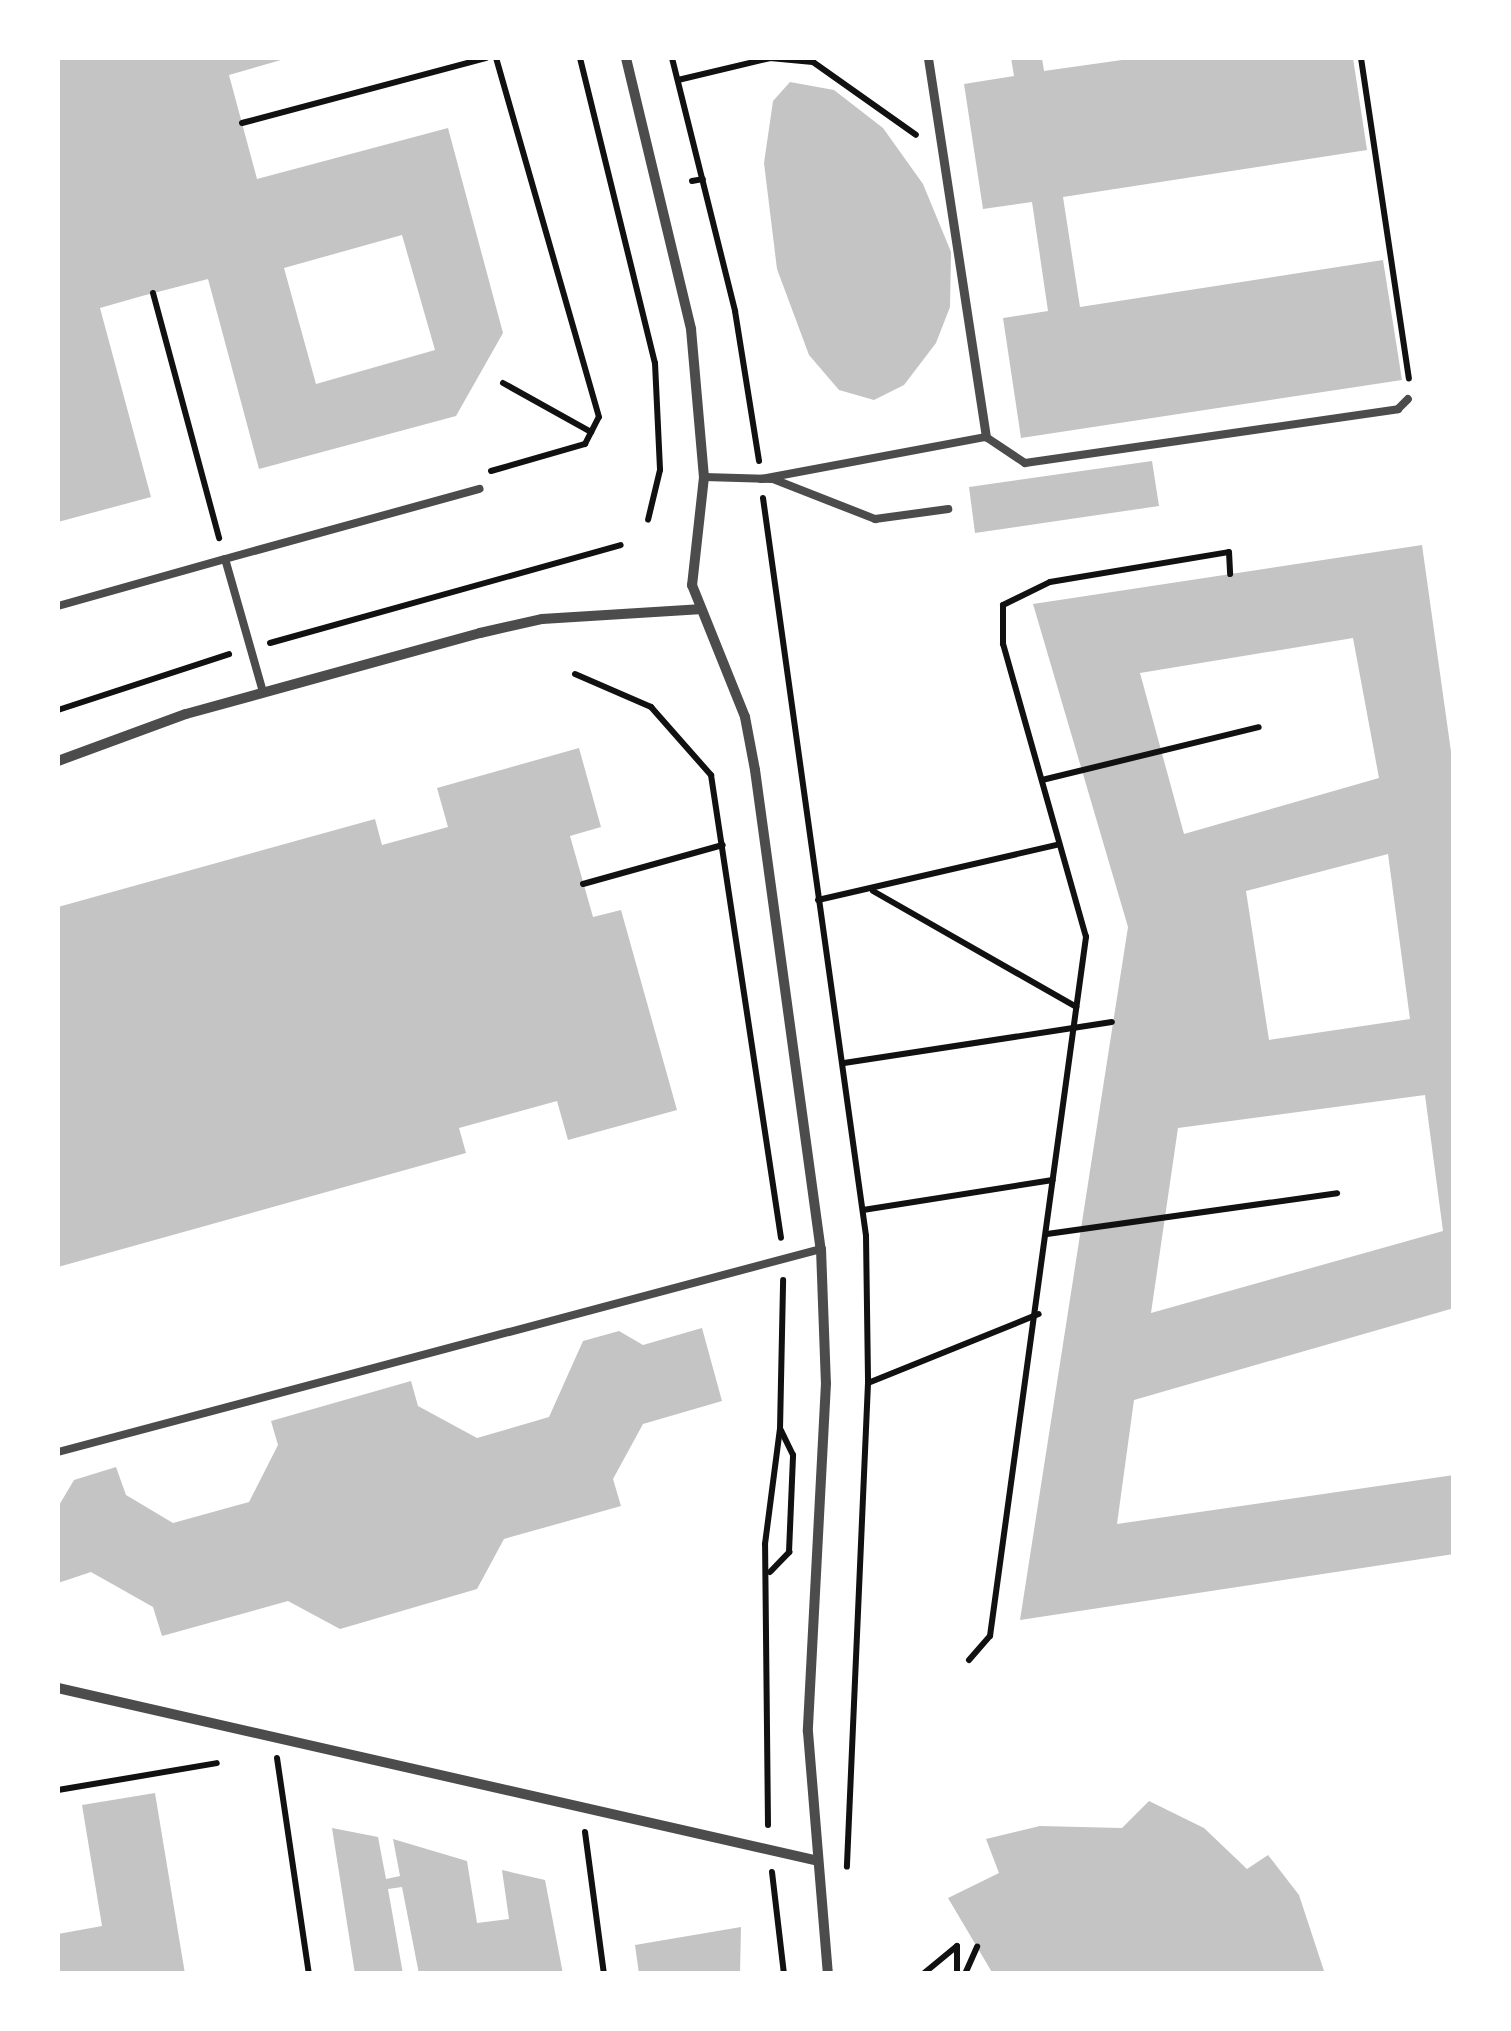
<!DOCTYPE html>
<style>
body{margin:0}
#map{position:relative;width:1511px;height:2031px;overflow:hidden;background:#fff;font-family:Arial,sans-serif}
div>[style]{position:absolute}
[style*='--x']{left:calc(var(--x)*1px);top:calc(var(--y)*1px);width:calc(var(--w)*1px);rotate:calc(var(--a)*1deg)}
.building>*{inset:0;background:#c4c4c4}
.path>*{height:6px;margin:-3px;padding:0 3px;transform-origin:3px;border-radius:3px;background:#111}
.service>*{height:8px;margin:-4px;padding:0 4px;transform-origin:4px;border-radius:4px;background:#4c4c4c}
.pedestrian>*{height:9px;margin:-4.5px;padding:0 4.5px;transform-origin:4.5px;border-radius:4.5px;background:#4c4c4c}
.minor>*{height:10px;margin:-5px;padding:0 5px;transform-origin:5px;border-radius:5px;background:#4c4c4c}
span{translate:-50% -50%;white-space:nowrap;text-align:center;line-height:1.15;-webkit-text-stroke:10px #fff;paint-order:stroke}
.frame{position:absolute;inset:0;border:60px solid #fff;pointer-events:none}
</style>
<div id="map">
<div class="building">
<div style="clip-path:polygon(evenodd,58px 58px,288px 58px,229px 75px,257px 179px,448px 128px,503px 333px,456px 416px,259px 469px,208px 279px,142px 296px,100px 308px,151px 497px,58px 522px,58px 58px,402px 235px,435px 350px,316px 384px,284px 268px,402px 235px)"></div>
<div style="clip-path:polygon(1011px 58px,1042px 58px,1044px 71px,1136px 58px,1353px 58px,1367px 150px,1063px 197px,1080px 307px,1383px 260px,1402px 380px,1021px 438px,1003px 318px,1048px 311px,1032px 202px,983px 209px,964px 84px,1014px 76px)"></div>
<div style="clip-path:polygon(790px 82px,834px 90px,883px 128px,923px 184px,951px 252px,950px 307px,936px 343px,904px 385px,874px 400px,839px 390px,809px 355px,777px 269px,764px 163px,773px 101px)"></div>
<div style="clip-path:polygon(1152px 461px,1159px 506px,975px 533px,969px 487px)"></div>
<div style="clip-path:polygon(evenodd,1422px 545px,1454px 773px,1454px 1308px,1134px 1400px,1117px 1524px,1454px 1475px,1454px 1554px,1020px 1620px,1128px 927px,1033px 604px,1422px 545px,1353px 638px,1379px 778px,1184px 834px,1140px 673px,1353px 638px,1422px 545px,1388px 854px,1410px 1019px,1269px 1040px,1246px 891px,1388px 854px,1422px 545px,1425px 1095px,1443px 1231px,1151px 1313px,1178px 1128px,1425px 1095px)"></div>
<div style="clip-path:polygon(579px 748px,601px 827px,570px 836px,593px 917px,621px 910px,677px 1110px,568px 1140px,557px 1101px,459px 1128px,466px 1153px,58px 1267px,58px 907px,375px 819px,382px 845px,448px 827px,437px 788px)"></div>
<div style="clip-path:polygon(702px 1328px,722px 1401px,643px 1424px,613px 1479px,621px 1506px,504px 1539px,477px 1589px,340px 1629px,288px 1601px,162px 1636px,153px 1607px,91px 1572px,58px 1583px,58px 1507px,74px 1480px,116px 1467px,126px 1495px,173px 1523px,249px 1502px,278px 1445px,271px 1421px,411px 1381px,418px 1406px,477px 1438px,549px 1417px,583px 1341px,619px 1331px,643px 1345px)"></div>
<div style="clip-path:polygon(155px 1793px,185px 1974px,58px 1974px,58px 1934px,102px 1926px,82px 1805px)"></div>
<div style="clip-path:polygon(1149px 1801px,1204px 1828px,1247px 1869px,1268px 1855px,1299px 1895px,1325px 1974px,993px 1974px,948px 1898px,999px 1873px,986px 1839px,1040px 1826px,1122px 1828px)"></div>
<div style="clip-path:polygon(332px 1828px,378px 1837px,386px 1879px,400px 1876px,393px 1839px,467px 1861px,477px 1923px,509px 1919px,502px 1870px,545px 1880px,563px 1974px,419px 1974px,402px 1887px,388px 1889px,403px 1974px,355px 1974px)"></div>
<div style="clip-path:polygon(741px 1927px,740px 1974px,639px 1974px,635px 1945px)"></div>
</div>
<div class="path">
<div style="--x:580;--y:58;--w:314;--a:76.2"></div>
<div style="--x:655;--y:363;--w:107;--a:87.3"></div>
<div style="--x:660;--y:470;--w:51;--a:103.5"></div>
<div style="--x:672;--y:58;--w:261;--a:76"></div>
<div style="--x:735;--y:311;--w:152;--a:80.9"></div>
<div style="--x:1361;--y:58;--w:324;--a:81.5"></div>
<div style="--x:678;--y:80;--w:95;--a:-13.4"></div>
<div style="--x:770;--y:58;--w:43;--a:5.3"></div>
<div style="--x:813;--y:62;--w:126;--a:35.3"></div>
<div style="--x:242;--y:123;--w:253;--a:-14.9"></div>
<div style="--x:692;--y:181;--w:11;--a:-10"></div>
<div style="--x:153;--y:293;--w:254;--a:74.9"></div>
<div style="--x:503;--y:383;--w:101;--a:29.1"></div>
<div style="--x:491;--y:471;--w:98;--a:-16"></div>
<div style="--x:585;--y:444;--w:30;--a:-63"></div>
<div style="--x:599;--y:417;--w:373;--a:-106"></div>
<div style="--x:763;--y:498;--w:745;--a:82.05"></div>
<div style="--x:866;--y:1236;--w:147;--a:89.2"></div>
<div style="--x:868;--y:1383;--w:484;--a:92.5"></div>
<div style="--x:270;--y:643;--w:364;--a:-15.6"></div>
<div style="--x:575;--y:674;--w:83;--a:23.5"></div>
<div style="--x:651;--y:707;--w:91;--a:48.6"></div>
<div style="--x:711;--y:775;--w:468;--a:81.4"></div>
<div style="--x:58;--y:710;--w:180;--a:-18.1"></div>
<div style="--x:1042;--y:780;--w:223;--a:-13.7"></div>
<div style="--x:583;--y:884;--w:145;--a:-15.6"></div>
<div style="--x:873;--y:891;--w:234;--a:29.7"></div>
<div style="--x:818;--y:900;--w:245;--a:-13"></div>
<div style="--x:844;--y:1063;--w:271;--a:-8.7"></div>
<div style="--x:863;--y:1210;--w:192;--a:-9"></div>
<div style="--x:1047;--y:1234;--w:293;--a:-8"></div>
<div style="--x:868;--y:1383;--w:184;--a:-22"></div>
<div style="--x:770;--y:1572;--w:28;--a:-46"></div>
<div style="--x:789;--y:1552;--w:97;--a:-87.6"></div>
<div style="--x:793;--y:1455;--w:28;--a:-116"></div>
<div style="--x:969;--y:1660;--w:32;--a:-49"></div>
<div style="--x:990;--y:1636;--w:706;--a:-82.18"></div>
<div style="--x:1086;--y:937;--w:305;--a:-105.8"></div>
<div style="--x:1003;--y:644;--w:39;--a:-90"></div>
<div style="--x:1003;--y:605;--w:52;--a:-26.1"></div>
<div style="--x:1050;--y:582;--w:181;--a:-9.5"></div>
<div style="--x:1229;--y:552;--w:22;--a:87"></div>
<div style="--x:277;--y:1758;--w:218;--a:81.6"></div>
<div style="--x:58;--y:1790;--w:161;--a:-9.6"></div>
<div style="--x:768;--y:1825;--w:281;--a:-90.6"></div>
<div style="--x:765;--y:1544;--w:116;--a:-82.6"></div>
<div style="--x:780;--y:1429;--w:149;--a:-88.8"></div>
<div style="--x:585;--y:1832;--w:143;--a:82.4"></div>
<div style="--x:772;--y:1872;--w:103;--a:83.3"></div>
<div style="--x:923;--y:1974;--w:44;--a:-39.5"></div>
<div style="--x:957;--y:1946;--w:28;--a:90"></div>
<div style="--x:965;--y:1974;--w:30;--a:-66"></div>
</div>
<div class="service">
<div style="--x:704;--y:477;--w:69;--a:1.7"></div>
<div style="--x:773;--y:479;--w:110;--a:21.4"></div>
<div style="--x:875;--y:519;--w:74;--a:-7.8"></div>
<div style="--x:761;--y:479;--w:229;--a:-10.6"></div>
<div style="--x:986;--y:437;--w:47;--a:33.7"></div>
<div style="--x:1025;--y:463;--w:377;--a:-8.2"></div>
<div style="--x:1398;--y:409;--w:14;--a:-45"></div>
<div style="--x:58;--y:606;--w:173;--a:-15.7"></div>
<div style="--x:263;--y:692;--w:138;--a:-105.9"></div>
<div style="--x:225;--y:559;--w:264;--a:-15.4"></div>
<div style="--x:58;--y:1452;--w:790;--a:-14.9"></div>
</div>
<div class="pedestrian">
<div style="--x:928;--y:58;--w:383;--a:81.3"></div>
</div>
<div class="minor">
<div style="--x:626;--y:58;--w:279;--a:76.5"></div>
<div style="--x:691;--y:329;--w:149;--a:85"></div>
<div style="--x:704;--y:477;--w:109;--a:96.3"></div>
<div style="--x:692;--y:585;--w:142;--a:68.1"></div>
<div style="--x:745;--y:717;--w:54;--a:79.3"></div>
<div style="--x:755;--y:770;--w:484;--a:82.2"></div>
<div style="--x:821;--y:1249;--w:134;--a:87.9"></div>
<div style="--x:826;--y:1383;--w:349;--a:93"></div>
<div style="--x:808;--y:1732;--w:243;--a:85.3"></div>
<div style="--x:58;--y:761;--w:136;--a:-20.2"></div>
<div style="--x:186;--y:714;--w:305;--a:-15.4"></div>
<div style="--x:480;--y:633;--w:64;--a:-12.7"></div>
<div style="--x:542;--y:619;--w:157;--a:-3.6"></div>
<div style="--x:58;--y:1688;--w:775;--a:12.82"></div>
</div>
<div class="frame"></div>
</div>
